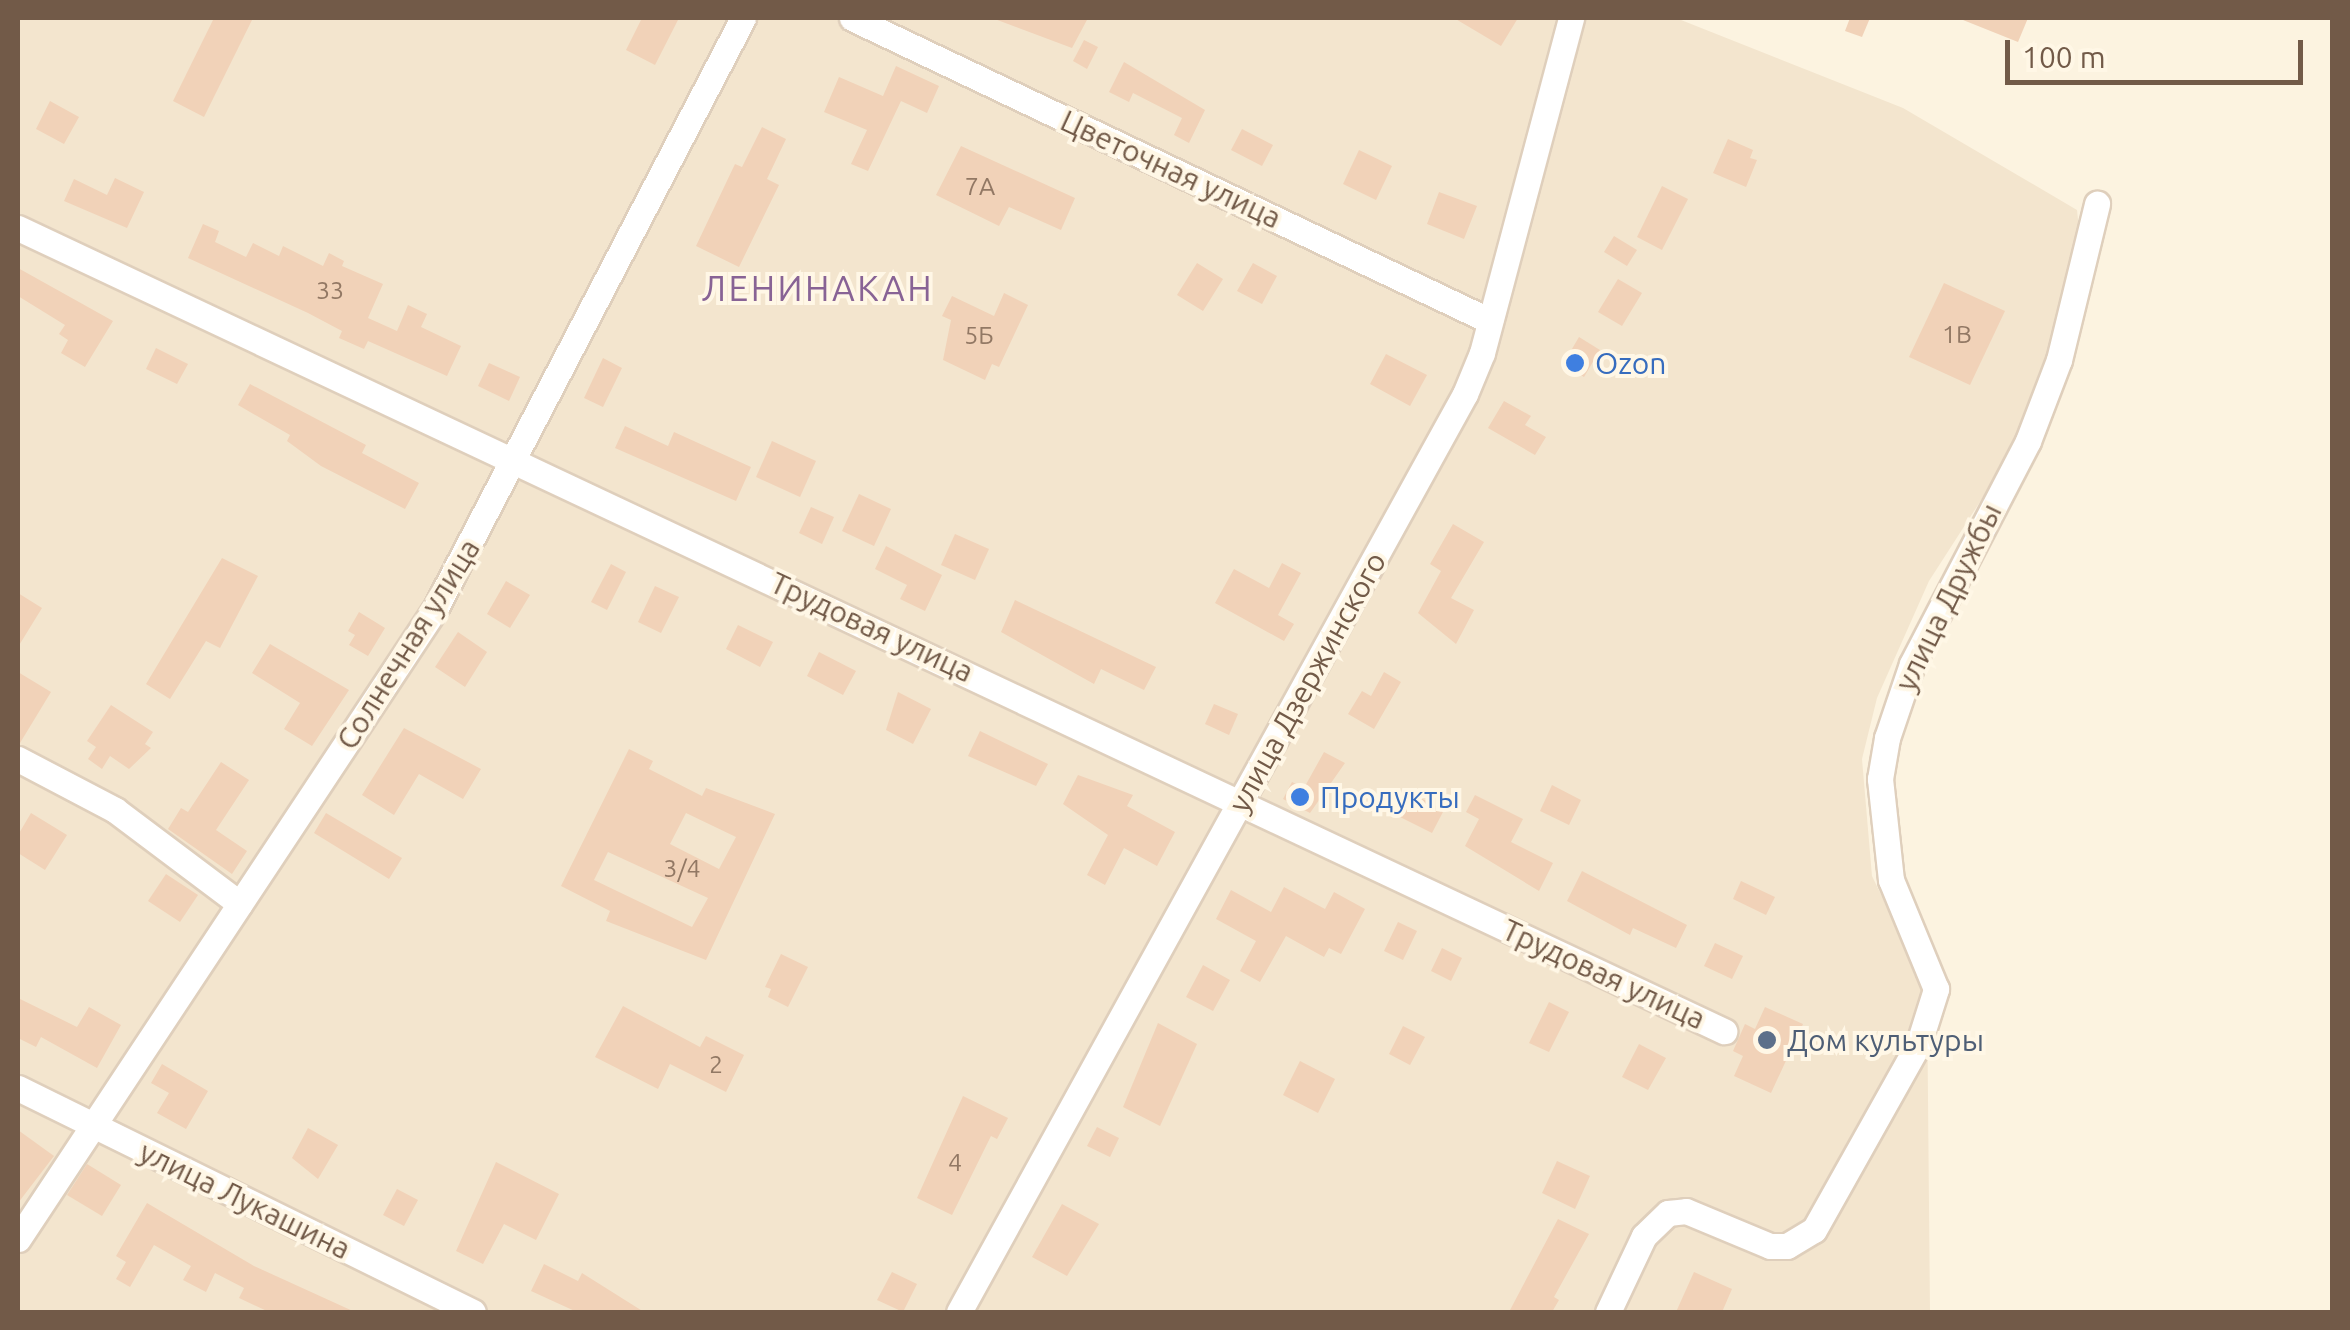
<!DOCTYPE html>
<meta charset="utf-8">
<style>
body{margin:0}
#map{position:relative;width:2350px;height:1330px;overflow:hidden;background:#fcf3e0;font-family:Ubuntu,sans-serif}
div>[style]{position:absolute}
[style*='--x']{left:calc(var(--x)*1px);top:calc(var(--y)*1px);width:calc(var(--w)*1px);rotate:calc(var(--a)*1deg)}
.residential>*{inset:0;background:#f3e5ce}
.building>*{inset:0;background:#f1d2b8}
.roads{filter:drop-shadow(2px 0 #dfcfbc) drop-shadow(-2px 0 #dfcfbc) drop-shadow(0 2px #dfcfbc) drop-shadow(0 -2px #dfcfbc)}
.minor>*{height:25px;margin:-12.5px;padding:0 12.5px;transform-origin:12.5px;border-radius:12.5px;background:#fff}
.dots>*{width:28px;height:28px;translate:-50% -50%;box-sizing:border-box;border:5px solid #fff7e6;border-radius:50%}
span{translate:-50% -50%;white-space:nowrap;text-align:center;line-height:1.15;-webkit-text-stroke:8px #fff7e6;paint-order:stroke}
.number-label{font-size:25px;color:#927864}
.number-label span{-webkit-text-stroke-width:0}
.street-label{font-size:30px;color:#725a48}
.shop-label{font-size:30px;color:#366cbe}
.left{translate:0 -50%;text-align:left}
.service-label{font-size:30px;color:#4e5e75}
.quarter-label{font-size:35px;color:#886395;letter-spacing:2.5px}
.frame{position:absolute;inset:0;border:20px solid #725a48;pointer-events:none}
.scale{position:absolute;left:2005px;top:40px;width:298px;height:45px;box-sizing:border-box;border:5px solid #725a48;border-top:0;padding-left:12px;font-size:30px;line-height:35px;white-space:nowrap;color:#725a48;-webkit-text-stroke:8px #fff7e6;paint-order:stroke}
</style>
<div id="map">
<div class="residential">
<div style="clip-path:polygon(18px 18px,1676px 18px,1903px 108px,2077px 210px,2081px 248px,2023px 435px,1929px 581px,1877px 698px,1862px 759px,1872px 876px,1927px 990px,1930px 1312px,18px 1312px)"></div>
</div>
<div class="building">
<div style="clip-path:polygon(214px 18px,253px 18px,204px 117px,173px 101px)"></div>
<div style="clip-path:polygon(642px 18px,679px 18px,655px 65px,626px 50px)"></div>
<div style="clip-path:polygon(992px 18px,1088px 18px,1072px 48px)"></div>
<div style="clip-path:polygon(1454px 18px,1518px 18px,1501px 46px)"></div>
<div style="clip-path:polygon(1850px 18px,1870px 18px,1862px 37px,1845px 31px)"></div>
<div style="clip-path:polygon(1958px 18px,2028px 18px,2018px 42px)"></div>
<div style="clip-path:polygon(1084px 40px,1098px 47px,1087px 69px,1073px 61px)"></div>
<div style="clip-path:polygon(1124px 62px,1205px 110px,1189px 143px,1174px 135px,1182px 118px,1133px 93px,1129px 102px,1109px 92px)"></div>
<div style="clip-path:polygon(896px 66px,939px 86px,927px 113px,901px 101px,868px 171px,851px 164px,867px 130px,824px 112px,839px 77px,883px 96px)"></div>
<div style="clip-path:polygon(50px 101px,79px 117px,64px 144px,36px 129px)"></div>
<div style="clip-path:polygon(762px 127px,786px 139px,767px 179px,779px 185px,739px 267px,696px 246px,735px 164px,742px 167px)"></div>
<div style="clip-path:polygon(1242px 129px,1273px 145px,1262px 166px,1231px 150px)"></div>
<div style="clip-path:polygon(1728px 139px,1753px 150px,1750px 158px,1757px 160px,1746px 187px,1713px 173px)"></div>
<div style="clip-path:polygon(961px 146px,1075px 198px,1061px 230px,1009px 207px,999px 226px,936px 195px)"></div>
<div style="clip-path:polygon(1359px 150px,1392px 166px,1376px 200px,1343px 184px)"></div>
<div style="clip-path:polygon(115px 178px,144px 192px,127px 228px,64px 201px,74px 179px,107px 195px)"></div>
<div style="clip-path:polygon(1662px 186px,1688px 199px,1662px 250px,1637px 237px)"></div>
<div style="clip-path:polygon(1439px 192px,1477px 206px,1464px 239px,1427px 224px)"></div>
<div style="clip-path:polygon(203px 224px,219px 231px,215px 242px,246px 257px,253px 243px,279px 256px,283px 246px,323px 266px,329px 253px,344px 261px,342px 266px,383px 284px,368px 318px,397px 331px,408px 305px,427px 314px,421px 327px,461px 346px,447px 376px,368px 341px,364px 349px,339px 338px,342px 331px,308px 313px,188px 258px)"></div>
<div style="clip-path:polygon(1614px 236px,1637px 250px,1627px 266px,1604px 252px)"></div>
<div style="clip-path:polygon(1197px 263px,1223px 279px,1203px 311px,1177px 295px)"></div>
<div style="clip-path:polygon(1253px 263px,1277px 276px,1262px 304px,1237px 291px)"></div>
<div style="clip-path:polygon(18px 268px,113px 321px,85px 367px,61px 353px,68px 340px,59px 334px,65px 325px,18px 296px)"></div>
<div style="clip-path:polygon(1618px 279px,1642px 293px,1622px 326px,1598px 312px)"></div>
<div style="clip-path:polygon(1944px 283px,2005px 311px,1970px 385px,1909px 357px)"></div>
<div style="clip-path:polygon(1004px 293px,1028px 305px,999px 367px,992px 364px,985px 380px,943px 360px,951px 320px,942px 316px,952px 296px,994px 316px)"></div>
<div style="clip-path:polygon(1579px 337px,1600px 350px,1584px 377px,1563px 364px)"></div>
<div style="clip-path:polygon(156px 348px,188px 364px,177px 384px,146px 369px)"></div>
<div style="clip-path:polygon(1386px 354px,1427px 375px,1410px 406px,1370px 384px)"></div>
<div style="clip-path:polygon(603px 358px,622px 368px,603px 407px,584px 398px)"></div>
<div style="clip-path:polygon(489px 363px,520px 377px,509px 401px,478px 386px)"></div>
<div style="clip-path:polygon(250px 384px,366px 445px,362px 453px,419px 483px,405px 509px,321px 466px,287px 441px,290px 435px,238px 405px)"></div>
<div style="clip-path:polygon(1504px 401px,1531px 416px,1525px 425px,1546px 437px,1535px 455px,1488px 428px)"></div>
<div style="clip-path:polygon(625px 426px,668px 446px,674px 432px,751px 467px,736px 501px,615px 448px)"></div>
<div style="clip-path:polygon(772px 441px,816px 461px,800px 497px,756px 477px)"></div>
<div style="clip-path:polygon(859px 494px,891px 509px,874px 546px,842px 531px)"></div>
<div style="clip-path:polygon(811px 507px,834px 517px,822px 544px,799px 533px)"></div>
<div style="clip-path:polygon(1453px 524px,1484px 542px,1451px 598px,1474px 610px,1456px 644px,1418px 613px,1441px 571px,1430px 564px)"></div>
<div style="clip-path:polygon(955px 534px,989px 549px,975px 580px,941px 565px)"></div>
<div style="clip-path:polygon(886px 546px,942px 575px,925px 611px,900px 599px,907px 585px,875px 569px)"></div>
<div style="clip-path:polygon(222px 558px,258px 576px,220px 648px,206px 641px,170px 699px,146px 684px)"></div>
<div style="clip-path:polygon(1282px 563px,1301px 573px,1278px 615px,1294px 624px,1284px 641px,1215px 603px,1234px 569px,1269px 588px)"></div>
<div style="clip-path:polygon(611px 564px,626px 572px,607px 610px,591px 602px)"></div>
<div style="clip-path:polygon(506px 581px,530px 595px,510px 628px,487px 614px)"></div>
<div style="clip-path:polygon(655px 586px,679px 597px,661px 633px,638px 622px)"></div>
<div style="clip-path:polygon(18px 593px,42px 608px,18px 647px)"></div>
<div style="clip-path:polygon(1015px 600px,1156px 667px,1144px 690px,1101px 669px,1094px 684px,1001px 632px)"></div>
<div style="clip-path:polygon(359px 612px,385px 628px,368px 656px,349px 645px,355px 635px,348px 631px)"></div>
<div style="clip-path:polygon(738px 625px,773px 642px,760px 667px,726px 649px)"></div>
<div style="clip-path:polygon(458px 632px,487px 652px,465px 687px,435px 667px)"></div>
<div style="clip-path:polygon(270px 644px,349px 690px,312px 746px,284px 729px,300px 703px,252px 673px)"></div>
<div style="clip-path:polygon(819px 652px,856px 671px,843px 695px,807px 676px)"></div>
<div style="clip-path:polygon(18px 672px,51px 692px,20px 743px,18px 743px)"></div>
<div style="clip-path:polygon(1384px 672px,1401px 682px,1374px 729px,1348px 714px,1362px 691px,1371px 696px)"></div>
<div style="clip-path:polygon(898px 692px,931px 709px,913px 744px,886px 730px)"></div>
<div style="clip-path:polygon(1214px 704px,1238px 714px,1229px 735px,1205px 724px)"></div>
<div style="clip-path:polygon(111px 705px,153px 732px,145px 744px,151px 748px,129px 769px,110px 756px,102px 769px,88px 759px,96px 747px,87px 741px)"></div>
<div style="clip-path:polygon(404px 728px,481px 769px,463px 799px,419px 774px,394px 815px,362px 795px)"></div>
<div style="clip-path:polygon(980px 731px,1048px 764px,1036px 786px,968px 756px)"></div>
<div style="clip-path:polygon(evenodd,629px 749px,653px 761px,649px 769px,702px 796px,706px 788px,775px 814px,706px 960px,606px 921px,610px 911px,561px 886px,629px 749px,686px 813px,736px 837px,719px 869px,670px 844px,686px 813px,629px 749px,608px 852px,708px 898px,692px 927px,594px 880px,608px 852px)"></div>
<div style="clip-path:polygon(1324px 752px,1345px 763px,1310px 813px,1283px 799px,1292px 782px,1304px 788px)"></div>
<div style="clip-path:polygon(221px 762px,249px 780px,216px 830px,247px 851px,232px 874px,168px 829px,181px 808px,188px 812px)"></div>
<div style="clip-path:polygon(1078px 775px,1133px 795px,1127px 806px,1175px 832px,1157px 866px,1124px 848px,1105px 885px,1087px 875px,1108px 835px,1063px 804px)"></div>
<div style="clip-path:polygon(1552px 785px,1581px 800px,1569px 825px,1540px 811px)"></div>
<div style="clip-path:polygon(1413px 794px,1444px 810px,1432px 833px,1400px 817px)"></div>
<div style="clip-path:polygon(1475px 795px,1523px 819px,1511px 842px,1553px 863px,1539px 891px,1465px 846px,1479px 819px,1466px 812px)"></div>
<div style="clip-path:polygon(31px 813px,67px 835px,45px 870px,18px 853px,18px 835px)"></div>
<div style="clip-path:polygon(326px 813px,402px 858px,389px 879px,314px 833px)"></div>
<div style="clip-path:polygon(1582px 871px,1687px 925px,1676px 948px,1633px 928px,1630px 935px,1567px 901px)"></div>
<div style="clip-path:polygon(166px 874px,198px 895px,180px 922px,148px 901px)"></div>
<div style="clip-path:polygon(1741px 881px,1775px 897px,1766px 915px,1733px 899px)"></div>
<div style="clip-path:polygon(1284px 887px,1325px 909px,1334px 892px,1365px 909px,1341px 954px,1329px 948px,1324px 957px,1286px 936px,1260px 982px,1240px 971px,1256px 941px,1216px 919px,1231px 890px,1271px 912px)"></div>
<div style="clip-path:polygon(1398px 922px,1417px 931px,1403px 960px,1384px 951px)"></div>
<div style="clip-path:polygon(1715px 943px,1743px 956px,1732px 979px,1704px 966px)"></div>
<div style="clip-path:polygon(1442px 948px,1462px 958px,1451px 981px,1431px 971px)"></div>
<div style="clip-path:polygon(781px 954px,808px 967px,788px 1007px,768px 997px,771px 989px,765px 987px)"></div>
<div style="clip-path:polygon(1203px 965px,1230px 980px,1213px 1011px,1186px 997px)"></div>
<div style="clip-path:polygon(18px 998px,77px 1027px,89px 1007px,121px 1025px,97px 1068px,41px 1037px,36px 1047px,18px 1038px)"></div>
<div style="clip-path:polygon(1549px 1002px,1569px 1012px,1549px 1052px,1529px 1043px)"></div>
<div style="clip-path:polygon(623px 1006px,700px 1047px,706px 1036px,744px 1055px,726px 1092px,670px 1064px,658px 1089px,595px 1057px)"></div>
<div style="clip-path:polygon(1765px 1007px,1803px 1024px,1771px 1093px,1734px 1076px,1743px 1056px,1733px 1051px,1745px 1024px,1755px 1029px)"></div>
<div style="clip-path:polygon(1158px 1023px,1197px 1044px,1160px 1126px,1123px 1107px)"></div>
<div style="clip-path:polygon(1403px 1026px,1425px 1037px,1410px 1065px,1389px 1054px)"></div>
<div style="clip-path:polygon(1639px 1044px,1666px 1058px,1648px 1090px,1622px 1077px)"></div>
<div style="clip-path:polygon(1300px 1061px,1335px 1079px,1318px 1113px,1283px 1095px)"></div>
<div style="clip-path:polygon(162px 1064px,208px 1091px,186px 1129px,157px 1113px,169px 1093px,151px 1083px)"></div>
<div style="clip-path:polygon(963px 1096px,1008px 1118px,997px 1139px,991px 1136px,952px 1215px,917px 1198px)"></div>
<div style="clip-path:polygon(1097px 1127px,1119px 1138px,1110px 1157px,1087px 1146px)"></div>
<div style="clip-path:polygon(308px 1128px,338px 1145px,318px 1179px,292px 1158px)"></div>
<div style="clip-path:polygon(18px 1130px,54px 1156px,18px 1203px)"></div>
<div style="clip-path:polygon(1557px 1161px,1590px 1176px,1575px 1209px,1542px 1193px)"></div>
<div style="clip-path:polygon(496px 1162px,559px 1194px,536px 1240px,504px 1224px,483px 1264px,456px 1251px)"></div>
<div style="clip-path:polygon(87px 1164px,121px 1185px,102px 1216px,67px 1195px)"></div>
<div style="clip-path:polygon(397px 1189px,418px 1200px,404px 1226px,383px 1215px)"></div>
<div style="clip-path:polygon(147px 1203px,254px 1266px,355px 1312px,269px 1312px,239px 1298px,244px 1288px,215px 1273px,206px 1292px,183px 1280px,191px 1266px,154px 1245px,130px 1287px,116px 1279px,126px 1262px,116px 1256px)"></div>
<div style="clip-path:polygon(1062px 1204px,1099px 1224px,1067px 1276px,1032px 1257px)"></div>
<div style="clip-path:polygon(1558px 1219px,1589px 1234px,1554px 1297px,1559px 1300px,1552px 1312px,1509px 1312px)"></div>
<div style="clip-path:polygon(544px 1264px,578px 1281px,582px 1273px,644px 1312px,577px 1312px,555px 1302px,531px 1291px)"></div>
<div style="clip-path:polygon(892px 1272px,917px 1284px,903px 1312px,877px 1300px)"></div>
<div style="clip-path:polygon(1694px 1272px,1732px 1289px,1722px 1312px,1676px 1312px)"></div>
</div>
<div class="roads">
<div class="minor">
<div style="--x:852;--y:18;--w:706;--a:25.4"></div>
<div style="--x:18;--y:228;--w:1886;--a:25.21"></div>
<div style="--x:18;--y:759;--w:110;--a:27.7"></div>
<div style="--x:115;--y:810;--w:156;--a:36.9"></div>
<div style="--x:18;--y:1088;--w:507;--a:26.21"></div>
<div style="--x:18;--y:1239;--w:756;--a:-56.5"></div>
<div style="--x:435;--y:609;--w:666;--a:-62.47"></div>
<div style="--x:959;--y:1312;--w:1048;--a:-61.14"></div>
<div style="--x:1465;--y:394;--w:44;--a:-67.5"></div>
<div style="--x:1482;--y:353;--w:347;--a:-75.1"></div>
<div style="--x:1608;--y:1312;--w:84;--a:-64.7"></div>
<div style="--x:1644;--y:1236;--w:33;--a:-44"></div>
<div style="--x:1668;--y:1213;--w:18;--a:-6"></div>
<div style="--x:1686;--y:1211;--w:91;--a:22.6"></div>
<div style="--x:1770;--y:1246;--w:17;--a:0"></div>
<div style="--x:1787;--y:1246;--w:31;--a:-31"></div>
<div style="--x:1814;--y:1230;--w:214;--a:-60.7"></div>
<div style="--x:1919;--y:1043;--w:57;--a:-72.5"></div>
<div style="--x:1936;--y:989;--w:118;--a:-112.4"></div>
<div style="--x:1891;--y:880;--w:102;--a:-96.2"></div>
<div style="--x:1880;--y:779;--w:42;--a:-80.3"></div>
<div style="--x:1887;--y:738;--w:78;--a:-71.3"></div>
<div style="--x:1912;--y:664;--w:251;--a:-62.5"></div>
<div style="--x:2028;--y:441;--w:87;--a:-69.1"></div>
<div style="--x:2059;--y:360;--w:161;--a:-76.3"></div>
</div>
</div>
<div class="dots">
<div style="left:1575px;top:363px;background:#3f7fe0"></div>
<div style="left:1300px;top:797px;background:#3f7fe0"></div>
<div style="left:1767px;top:1040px;background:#5c6f8a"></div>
</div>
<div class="number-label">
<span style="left:980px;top:186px">7А</span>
<span style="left:330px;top:290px">33</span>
<span style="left:1957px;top:334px">1В</span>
<span style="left:979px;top:335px">5Б</span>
<span style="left:682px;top:868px">3/4</span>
<span style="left:716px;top:1064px">2</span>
<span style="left:955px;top:1162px">4</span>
</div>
<div class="street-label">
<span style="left:1171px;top:169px;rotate:25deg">Цветочная улица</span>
<span style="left:1948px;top:597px;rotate:-64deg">улица Дружбы</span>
<span style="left:872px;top:627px;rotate:25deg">Трудовая улица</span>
<span style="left:408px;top:644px;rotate:-58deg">Солнечная улица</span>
<span style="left:1307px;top:682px;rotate:-61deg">улица Дзержинского</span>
<span style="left:1604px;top:974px;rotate:25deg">Трудовая улица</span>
<span style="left:245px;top:1200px;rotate:26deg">улица Лукашина</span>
</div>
<div class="shop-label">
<span class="left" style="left:1595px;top:363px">Ozon</span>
<span class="left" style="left:1320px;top:797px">Продукты</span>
</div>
<div class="service-label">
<span class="left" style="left:1787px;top:1040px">Дом культуры</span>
</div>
<div class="quarter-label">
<span style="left:818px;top:288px">ЛЕНИНАКАН</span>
</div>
<div class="frame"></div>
<div class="scale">100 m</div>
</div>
